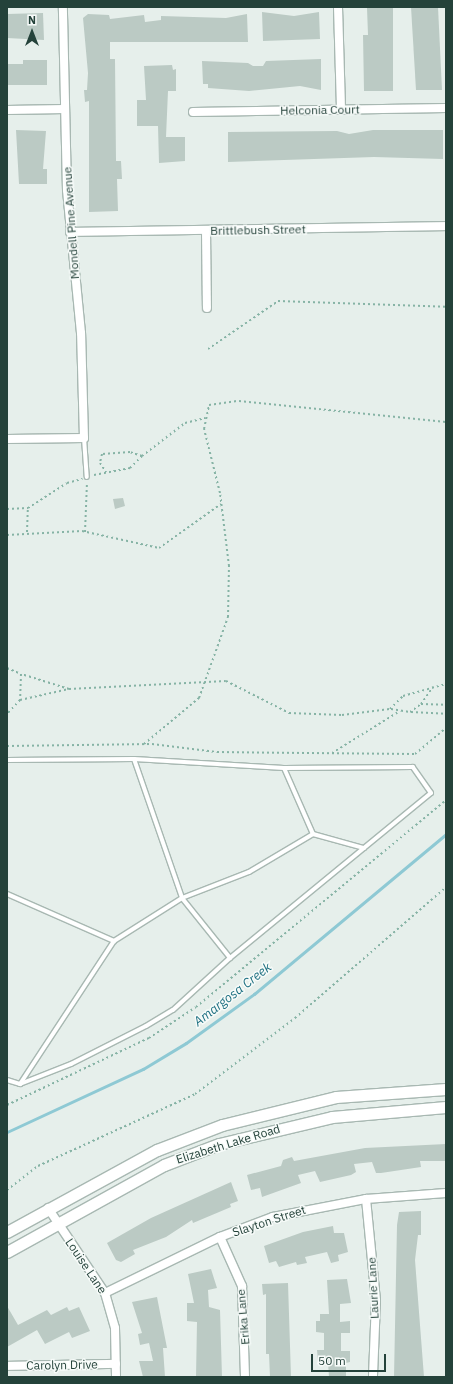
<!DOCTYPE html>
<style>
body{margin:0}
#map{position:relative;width:453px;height:1384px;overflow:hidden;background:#e6efeb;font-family:"IBM Plex Sans",sans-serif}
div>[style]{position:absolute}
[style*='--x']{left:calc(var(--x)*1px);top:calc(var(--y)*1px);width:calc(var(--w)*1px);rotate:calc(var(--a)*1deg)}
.stream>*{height:3px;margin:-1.5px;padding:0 1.5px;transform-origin:1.5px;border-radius:1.5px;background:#8ec9d4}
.building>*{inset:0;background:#bbcac4}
.path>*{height:2px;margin-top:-1px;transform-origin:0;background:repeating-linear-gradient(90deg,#86b3a5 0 2px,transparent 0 5px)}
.roads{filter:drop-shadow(1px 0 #a8b8b2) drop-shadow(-1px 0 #a8b8b2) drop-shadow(0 1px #a8b8b2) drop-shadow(0 -1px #a8b8b2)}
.lane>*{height:4px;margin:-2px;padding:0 2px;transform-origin:2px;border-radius:2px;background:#fff}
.street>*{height:8px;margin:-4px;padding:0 4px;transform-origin:4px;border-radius:4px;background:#fff}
.secondary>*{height:11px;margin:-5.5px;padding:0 5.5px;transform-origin:5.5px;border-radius:5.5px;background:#fff}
span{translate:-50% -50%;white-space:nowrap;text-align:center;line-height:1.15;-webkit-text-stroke:3px #f7fbf9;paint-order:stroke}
.street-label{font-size:12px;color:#24423a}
.water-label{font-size:13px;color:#1c6f80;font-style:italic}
.frame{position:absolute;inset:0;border:8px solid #24423a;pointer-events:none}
.north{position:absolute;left:12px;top:12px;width:40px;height:40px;-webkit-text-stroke:3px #f7fbf9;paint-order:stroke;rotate:0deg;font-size:11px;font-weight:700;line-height:16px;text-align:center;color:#24423a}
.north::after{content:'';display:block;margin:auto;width:14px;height:18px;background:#24423a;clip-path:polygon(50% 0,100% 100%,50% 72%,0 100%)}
.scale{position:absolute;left:311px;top:1354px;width:75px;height:18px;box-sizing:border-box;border:2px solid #24423a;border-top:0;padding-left:5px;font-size:12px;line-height:14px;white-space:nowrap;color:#24423a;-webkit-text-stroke:3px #f7fbf9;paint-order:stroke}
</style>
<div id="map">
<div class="stream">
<div style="--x:7;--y:1132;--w:150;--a:-24.9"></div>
<div style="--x:143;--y:1069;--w:50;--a:-31.2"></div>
<div style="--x:186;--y:1043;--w:84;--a:-35.8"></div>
<div style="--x:254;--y:994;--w:250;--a:-39.8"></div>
</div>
<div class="building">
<div style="clip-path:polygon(393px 7px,393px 91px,364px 91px,363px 35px,368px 35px,367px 8px)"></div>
<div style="clip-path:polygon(411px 7px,438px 7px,442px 90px,416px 90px)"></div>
<div style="clip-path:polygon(262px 12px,294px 16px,319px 12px,320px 39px,263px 41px)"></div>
<div style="clip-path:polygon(43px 13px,44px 40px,7px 38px,7px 14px)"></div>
<div style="clip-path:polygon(88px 14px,109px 15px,110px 19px,144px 15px,145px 22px,161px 20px,161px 16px,226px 18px,247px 14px,248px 42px,110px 42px,110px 59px,115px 59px,116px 161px,121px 161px,122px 179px,117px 179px,118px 211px,89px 212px,89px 101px,85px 102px,84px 90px,87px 90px,88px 73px,83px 18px)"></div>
<div style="clip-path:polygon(321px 59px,321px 90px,300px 86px,249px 91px,208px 88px,208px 84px,203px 84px,202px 61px,248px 63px,253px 66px,263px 66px,266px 61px)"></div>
<div style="clip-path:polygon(23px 60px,47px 60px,47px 85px,7px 85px,7px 64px,23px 64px)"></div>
<div style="clip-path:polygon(172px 65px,173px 70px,176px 69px,176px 91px,168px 91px,166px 137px,185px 137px,185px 161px,159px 163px,158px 126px,137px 126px,137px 100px,146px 100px,144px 66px)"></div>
<div style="clip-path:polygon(16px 130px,46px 131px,43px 169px,47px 169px,47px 184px,19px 184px)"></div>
<div style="clip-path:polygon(373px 130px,443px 130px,443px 159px,374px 157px,228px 162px,228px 132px,337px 131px,349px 134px)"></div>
<div style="clip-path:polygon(123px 498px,125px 506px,115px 509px,113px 499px)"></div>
<div style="clip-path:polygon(446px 1144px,446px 1161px,420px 1161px,421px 1167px,381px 1173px,376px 1173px,372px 1162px,354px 1164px,356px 1172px,351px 1175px,320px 1182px,315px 1171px,298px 1175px,301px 1183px,262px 1197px,260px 1188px,251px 1190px,247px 1175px,281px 1166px,283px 1160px,292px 1157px,294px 1161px,365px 1148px)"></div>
<div style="clip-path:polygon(231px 1182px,238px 1201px,230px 1204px,231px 1207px,193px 1223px,192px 1220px,166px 1237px,133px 1250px,135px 1254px,121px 1262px,116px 1260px,107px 1243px,151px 1218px)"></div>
<div style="clip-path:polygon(421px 1211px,421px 1235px,418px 1235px,415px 1260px,424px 1377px,394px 1377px,397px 1225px,399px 1212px)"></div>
<div style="clip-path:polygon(333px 1226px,334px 1233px,344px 1233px,348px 1252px,338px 1255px,339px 1261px,331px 1263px,327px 1252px,305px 1257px,307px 1263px,297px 1265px,296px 1262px,279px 1267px,276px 1261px,269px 1263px,264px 1246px,303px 1232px)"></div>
<div style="clip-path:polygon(211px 1269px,217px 1288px,208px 1290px,209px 1307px,220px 1310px,222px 1377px,196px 1377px,197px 1322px,187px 1321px,187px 1303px,194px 1303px,188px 1274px)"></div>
<div style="clip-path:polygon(347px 1279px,351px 1303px,340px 1304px,340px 1322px,350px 1321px,350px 1333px,341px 1333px,341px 1351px,350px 1351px,350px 1362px,346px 1363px,346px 1377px,329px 1377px,328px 1363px,318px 1361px,317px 1350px,324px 1350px,324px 1333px,316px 1332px,316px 1321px,320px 1321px,320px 1314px,329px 1314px,327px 1280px)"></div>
<div style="clip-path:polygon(288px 1283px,291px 1377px,270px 1377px,269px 1354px,266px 1354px,266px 1294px,263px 1295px,262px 1284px)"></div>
<div style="clip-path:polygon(157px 1297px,167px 1348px,163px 1348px,165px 1377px,143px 1377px,139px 1361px,153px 1361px,149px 1343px,140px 1345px,138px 1334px,142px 1333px,132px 1302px)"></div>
<div style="clip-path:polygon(7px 1306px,18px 1325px,47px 1310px,51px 1315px,67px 1307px,69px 1311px,79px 1307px,90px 1331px,72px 1338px,69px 1332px,45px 1344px,37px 1330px,7px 1347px)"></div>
</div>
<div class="path">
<div style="--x:208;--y:349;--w:85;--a:-34.4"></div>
<div style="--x:278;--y:301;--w:168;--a:2"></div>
<div style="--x:142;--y:456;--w:54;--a:-37.5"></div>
<div style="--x:185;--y:423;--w:21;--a:-14"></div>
<div style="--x:94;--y:475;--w:37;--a:-11"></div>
<div style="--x:130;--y:468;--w:17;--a:-45"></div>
<div style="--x:142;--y:456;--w:13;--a:-162"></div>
<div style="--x:130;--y:452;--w:28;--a:176"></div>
<div style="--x:102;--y:454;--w:9;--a:103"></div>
<div style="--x:100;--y:463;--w:11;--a:56"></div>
<div style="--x:7;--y:509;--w:21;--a:-3"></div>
<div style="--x:28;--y:508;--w:46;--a:-32.7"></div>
<div style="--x:67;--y:483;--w:16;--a:-15"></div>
<div style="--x:27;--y:532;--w:24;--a:-88"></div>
<div style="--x:85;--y:532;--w:50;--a:-87.7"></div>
<div style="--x:7;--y:535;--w:75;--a:-3.1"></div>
<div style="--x:82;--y:531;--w:79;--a:12.4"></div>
<div style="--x:159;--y:548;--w:76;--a:-35.4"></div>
<div style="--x:7;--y:668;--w:15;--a:23"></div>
<div style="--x:21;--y:674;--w:26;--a:92"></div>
<div style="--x:20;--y:700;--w:19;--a:133"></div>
<div style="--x:69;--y:689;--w:157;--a:-2.9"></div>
<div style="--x:226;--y:681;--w:71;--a:26.9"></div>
<div style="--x:289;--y:713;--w:53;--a:2.2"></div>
<div style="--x:342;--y:715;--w:48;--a:-7.1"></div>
<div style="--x:390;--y:709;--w:18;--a:-45"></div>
<div style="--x:403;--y:696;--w:45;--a:-15.6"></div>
<div style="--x:20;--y:700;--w:50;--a:-12.7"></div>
<div style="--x:69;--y:689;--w:50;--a:-162.6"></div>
<div style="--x:421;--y:704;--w:21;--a:-55"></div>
<div style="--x:391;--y:709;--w:19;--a:9"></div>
<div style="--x:410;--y:712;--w:14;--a:-36"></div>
<div style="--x:421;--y:704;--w:25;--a:2"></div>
<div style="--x:411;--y:712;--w:35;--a:3"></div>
<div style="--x:144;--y:744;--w:72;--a:-39.9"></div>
<div style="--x:199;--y:698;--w:86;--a:-70.3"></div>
<div style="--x:228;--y:617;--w:51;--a:-88.9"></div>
<div style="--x:229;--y:566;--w:74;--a:-97"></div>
<div style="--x:220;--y:493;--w:66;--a:-104"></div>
<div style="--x:204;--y:429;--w:25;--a:-78"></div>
<div style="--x:209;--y:405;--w:30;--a:-8"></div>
<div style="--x:239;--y:401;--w:208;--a:5.8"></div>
<div style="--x:7;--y:746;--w:145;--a:-0.8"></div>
<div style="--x:152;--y:744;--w:65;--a:7"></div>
<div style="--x:217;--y:752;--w:198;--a:0.6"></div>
<div style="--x:415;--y:754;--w:40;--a:-40"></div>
<div style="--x:332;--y:753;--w:80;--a:-31.7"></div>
<div style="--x:7;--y:1105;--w:157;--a:-25.3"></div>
<div style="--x:149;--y:1038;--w:56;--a:-33.4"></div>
<div style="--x:196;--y:1007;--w:325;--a:-39.6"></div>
<div style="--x:7;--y:1190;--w:39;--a:-38"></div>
<div style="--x:38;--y:1166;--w:173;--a:-24.6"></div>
<div style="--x:195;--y:1094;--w:126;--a:-37.2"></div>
<div style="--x:295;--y:1018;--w:200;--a:-40.9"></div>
</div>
<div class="roads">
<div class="lane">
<div style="--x:84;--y:438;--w:39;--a:86"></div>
<div style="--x:134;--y:759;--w:147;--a:70.9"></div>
<div style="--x:182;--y:898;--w:77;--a:51.3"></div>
<div style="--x:230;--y:958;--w:260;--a:-39.4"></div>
<div style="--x:431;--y:793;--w:32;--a:-125"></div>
<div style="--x:413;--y:767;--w:129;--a:179.6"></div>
<div style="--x:284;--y:768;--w:72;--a:66.3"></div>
<div style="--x:313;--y:834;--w:53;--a:15.4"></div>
<div style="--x:7;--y:760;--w:127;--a:-0.5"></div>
<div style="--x:134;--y:759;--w:150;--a:3.4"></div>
<div style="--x:7;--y:894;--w:117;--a:23.7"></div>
<div style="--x:7;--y:1080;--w:14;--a:17"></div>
<div style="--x:20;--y:1084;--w:171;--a:-56.7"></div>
<div style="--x:114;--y:941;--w:80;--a:-32.3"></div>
<div style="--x:182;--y:898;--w:72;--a:-21.2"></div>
<div style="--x:249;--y:872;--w:74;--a:-30.7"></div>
<div style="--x:20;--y:1084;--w:55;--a:-21.4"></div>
<div style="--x:71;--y:1064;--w:84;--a:-26.9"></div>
<div style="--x:146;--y:1026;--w:31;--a:-31"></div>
<div style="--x:173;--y:1010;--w:77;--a:-42.4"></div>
</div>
<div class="street">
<div style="--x:338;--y:7;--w:103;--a:88.3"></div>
<div style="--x:7;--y:110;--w:58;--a:-1"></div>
<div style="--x:193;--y:112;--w:253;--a:-0.9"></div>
<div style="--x:206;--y:231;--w:77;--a:89.3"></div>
<div style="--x:70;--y:232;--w:376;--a:-0.9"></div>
<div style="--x:7;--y:439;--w:77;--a:-0.7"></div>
<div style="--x:84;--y:438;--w:105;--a:-91.6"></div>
<div style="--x:81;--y:333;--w:144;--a:-95.6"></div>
<div style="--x:67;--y:190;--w:183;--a:-91.3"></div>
<div style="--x:366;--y:1199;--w:102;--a:84.4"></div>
<div style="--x:376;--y:1301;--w:76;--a:92.3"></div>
<div style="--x:48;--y:1208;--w:102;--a:56.2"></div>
<div style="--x:105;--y:1293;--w:36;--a:74"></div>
<div style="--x:115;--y:1328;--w:49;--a:88.8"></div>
<div style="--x:220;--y:1237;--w:54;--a:65.8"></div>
<div style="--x:242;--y:1286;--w:91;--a:88.1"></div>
<div style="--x:105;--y:1293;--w:128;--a:-26"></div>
<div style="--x:220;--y:1237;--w:57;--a:-20.7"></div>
<div style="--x:273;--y:1217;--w:95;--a:-11"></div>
<div style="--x:366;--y:1199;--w:80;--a:-4.3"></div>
<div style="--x:7;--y:1366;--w:109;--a:-1.1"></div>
</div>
<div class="secondary">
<div style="--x:7;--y:1232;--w:171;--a:-28.7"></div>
<div style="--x:157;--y:1150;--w:70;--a:-21"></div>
<div style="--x:222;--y:1125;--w:117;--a:-13.8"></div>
<div style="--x:336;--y:1097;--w:110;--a:-4.2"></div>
<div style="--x:7;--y:1252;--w:179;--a:-29"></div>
<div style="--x:164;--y:1165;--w:59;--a:-20.9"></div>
<div style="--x:219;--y:1144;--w:116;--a:-13.4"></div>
<div style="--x:332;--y:1117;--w:114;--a:-5"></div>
</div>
</div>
<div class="street-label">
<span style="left:320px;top:110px;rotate:-1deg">Helconia Court</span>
<span style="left:71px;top:223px;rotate:-94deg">Mondell Pine Avenue</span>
<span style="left:258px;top:230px;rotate:-1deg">Brittlebush Street</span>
<span style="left:228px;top:1144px;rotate:-17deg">Elizabeth Lake Road</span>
<span style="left:269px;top:1221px;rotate:-18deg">Slayton Street</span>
<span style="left:86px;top:1266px;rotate:56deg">Louise Lane</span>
<span style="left:373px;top:1288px;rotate:-93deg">Laurie Lane</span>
<span style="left:243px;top:1317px;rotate:-95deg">Erika Lane</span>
<span style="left:62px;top:1365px;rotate:-1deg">Carolyn Drive</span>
</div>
<div class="water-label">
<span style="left:233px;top:995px;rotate:-38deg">Amargosa Creek</span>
</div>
<div class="frame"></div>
<div class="north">N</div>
<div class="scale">50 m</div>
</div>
